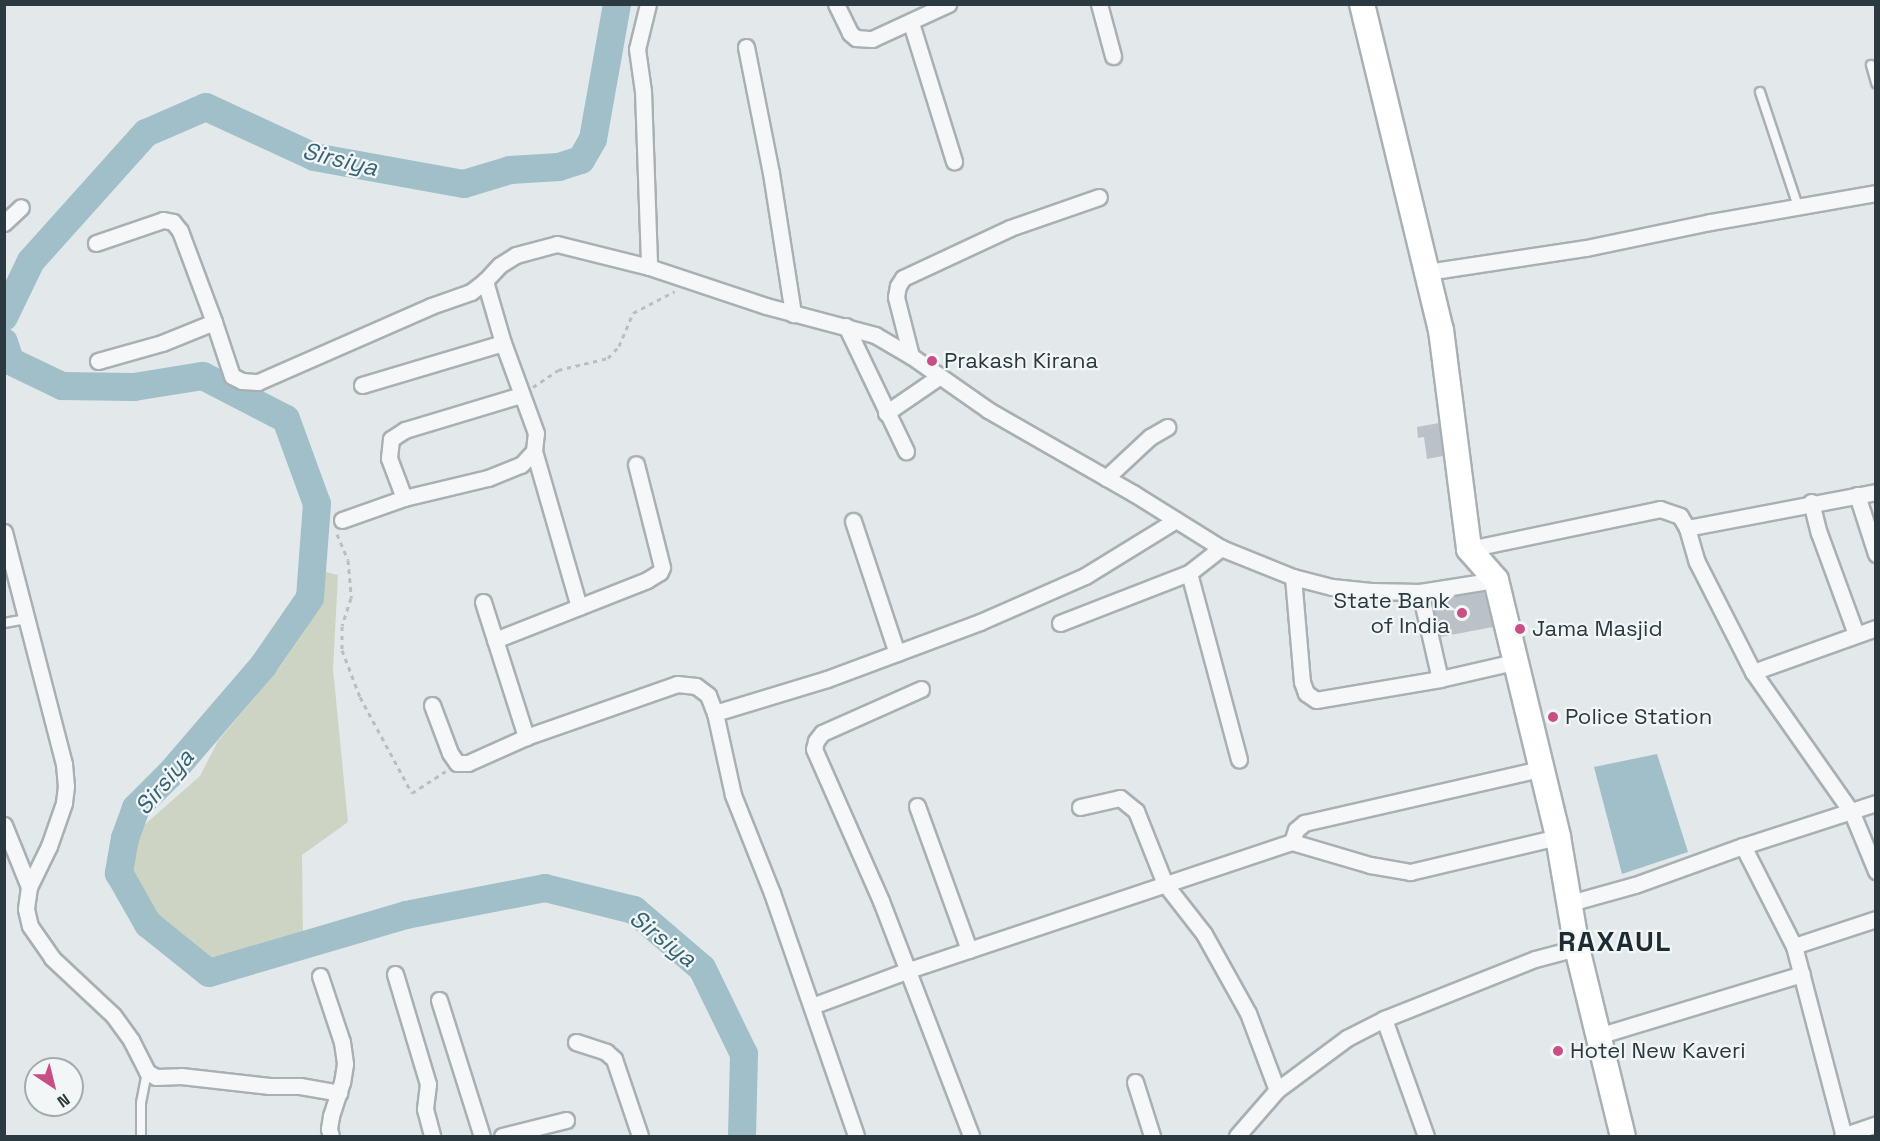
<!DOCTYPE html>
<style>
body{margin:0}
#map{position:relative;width:1880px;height:1141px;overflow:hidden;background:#e3e8ea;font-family:"Space Grotesk",sans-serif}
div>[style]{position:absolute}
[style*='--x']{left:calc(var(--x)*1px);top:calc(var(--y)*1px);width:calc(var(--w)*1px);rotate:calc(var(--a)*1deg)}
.green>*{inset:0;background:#cdd4c4}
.water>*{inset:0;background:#a0bfc8}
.river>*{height:28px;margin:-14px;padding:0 14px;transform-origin:14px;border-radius:14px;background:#a0bfc8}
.building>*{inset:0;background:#bac2c7}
.path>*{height:3px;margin-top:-1.5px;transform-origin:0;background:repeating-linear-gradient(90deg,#b8bec2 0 4.5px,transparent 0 9px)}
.roads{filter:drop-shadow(2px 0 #a8b0b4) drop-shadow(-2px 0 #a8b0b4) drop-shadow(0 2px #a8b0b4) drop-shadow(0 -2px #a8b0b4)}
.lane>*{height:8px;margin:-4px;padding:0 4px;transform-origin:4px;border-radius:4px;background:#f5f7f9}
.street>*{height:15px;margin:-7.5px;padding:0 7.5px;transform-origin:7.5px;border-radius:7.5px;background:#f5f7f9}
.primary>*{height:24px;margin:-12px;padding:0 12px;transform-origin:12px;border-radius:12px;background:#fff}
.dots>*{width:16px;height:16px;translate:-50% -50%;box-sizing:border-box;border:3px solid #f2f6f7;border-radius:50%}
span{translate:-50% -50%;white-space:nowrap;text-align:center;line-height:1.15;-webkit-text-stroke:4.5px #f2f6f7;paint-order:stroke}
.poi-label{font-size:22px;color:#2b3a41}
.left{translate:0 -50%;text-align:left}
.right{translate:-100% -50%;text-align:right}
.water-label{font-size:24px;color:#376474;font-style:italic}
.district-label{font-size:28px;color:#1d2b32;font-weight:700;letter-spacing:1.5px}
.frame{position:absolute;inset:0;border:6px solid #2b3a41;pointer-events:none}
.north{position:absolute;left:24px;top:1057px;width:60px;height:60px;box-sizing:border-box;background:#f2f6f7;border:2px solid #a2abae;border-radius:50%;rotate:145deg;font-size:16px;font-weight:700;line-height:24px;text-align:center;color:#2b3a41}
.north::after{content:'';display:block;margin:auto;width:21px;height:27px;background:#c84f84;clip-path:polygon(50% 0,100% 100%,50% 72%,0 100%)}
</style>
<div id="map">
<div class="green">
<div style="clip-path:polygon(322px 571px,338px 575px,333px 669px,348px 822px,302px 855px,303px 942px,273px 961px,207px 974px,175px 961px,140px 913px,130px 865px,134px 834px,200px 776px,218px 741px,279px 668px,305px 630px)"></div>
</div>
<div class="water">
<div style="clip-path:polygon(1657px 754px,1688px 852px,1622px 874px,1594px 767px)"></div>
</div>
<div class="river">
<div style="--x:4;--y:317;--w:62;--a:-64.3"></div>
<div style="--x:31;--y:261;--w:172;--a:-48.1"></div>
<div style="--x:146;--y:133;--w:65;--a:-23.4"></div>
<div style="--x:206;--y:107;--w:119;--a:24.8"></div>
<div style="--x:314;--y:157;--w:152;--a:10.2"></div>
<div style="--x:464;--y:184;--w:48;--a:-16.9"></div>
<div style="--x:510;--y:170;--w:49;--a:-3.5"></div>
<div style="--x:559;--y:167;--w:23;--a:-18"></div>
<div style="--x:581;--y:160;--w:24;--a:-60"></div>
<div style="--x:593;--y:139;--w:137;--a:-79.9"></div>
<div style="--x:4;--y:342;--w:20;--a:72"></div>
<div style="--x:10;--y:361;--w:58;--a:25.7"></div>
<div style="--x:62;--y:386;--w:72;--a:0.8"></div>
<div style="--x:134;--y:387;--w:70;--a:-9.1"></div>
<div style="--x:203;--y:376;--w:93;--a:27.4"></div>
<div style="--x:286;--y:419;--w:90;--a:70"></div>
<div style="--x:317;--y:504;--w:94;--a:94.3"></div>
<div style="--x:310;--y:598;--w:83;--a:124.7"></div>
<div style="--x:263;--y:666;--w:143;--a:130.7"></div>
<div style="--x:170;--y:774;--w:48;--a:135"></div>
<div style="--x:136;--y:808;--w:32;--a:110"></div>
<div style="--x:125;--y:838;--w:36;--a:100"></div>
<div style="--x:119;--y:873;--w:59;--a:60.4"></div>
<div style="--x:148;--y:924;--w:78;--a:38.8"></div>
<div style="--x:209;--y:973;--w:205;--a:-16.4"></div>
<div style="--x:406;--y:915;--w:142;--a:-11"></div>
<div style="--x:545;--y:888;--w:92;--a:13.9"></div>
<div style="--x:634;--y:910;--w:89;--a:40.5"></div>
<div style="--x:702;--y:968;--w:96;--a:64"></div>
<div style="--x:744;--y:1054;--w:82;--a:91.4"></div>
</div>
<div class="building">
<div style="clip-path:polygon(1439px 423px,1443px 456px,1427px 459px,1424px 437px,1418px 438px,1417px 427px)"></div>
<div style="clip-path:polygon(1484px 592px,1493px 627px,1440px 637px,1432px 600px)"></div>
</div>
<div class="path">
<div style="--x:533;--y:387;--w:30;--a:-34"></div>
<div style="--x:558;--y:370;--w:51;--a:-13.5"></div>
<div style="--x:608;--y:358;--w:16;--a:-47"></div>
<div style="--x:619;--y:346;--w:36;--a:-67"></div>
<div style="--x:633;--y:313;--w:47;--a:-27.6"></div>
<div style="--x:337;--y:534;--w:28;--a:67"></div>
<div style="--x:348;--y:560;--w:38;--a:85"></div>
<div style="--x:351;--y:598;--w:29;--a:108"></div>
<div style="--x:342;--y:626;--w:24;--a:90"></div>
<div style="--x:342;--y:650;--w:50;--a:69"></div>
<div style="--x:360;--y:697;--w:109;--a:61.6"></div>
<div style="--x:412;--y:793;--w:40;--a:-32.9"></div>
</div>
<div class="roads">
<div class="lane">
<div style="--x:1871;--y:65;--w:19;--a:74"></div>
<div style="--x:1760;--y:92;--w:120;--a:71.6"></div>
<div style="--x:4;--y:623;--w:23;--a:-10"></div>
<div style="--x:141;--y:1136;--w:33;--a:-90"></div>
<div style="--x:141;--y:1103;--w:32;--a:-79"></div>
</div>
<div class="street">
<div style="--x:648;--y:4;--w:46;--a:103.7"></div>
<div style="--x:637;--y:49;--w:42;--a:81.9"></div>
<div style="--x:643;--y:91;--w:176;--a:88"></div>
<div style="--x:836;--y:4;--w:32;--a:64"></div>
<div style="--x:850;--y:33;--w:8;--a:40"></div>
<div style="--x:856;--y:38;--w:16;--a:4"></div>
<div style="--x:872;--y:39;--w:84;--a:-24.7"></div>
<div style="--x:1099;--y:4;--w:54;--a:74.9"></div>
<div style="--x:911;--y:23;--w:145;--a:72.7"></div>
<div style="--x:746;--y:47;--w:128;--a:78.8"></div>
<div style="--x:771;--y:173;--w:143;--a:81.1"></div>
<div style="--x:4;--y:223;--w:23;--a:-43"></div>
<div style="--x:96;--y:243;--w:71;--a:-18.9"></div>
<div style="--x:163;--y:220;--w:10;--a:11"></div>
<div style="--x:173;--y:222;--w:11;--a:52"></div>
<div style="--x:180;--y:231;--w:97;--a:69.5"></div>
<div style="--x:1427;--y:272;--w:161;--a:-8.6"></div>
<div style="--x:1586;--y:248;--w:127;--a:-11.8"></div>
<div style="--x:1710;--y:222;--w:169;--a:-9.9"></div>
<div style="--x:846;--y:326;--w:139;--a:64.4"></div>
<div style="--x:911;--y:356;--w:61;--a:-104.3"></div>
<div style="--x:896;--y:297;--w:11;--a:-80"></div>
<div style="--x:898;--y:286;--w:9;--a:-58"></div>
<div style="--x:903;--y:278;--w:118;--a:-25"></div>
<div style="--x:1010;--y:228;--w:94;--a:-19.2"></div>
<div style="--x:98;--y:361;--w:66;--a:-15.7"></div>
<div style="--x:162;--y:343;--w:56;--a:-22"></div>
<div style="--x:214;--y:322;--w:57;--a:71.6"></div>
<div style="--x:232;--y:376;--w:11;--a:27"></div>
<div style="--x:242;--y:381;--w:16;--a:4"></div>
<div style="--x:258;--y:382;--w:189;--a:-23.7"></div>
<div style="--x:431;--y:306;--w:42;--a:-19.3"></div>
<div style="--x:471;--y:292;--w:18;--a:-38"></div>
<div style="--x:362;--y:385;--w:147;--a:-16.6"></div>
<div style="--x:886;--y:413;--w:65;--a:-34.4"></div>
<div style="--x:534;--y:451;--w:162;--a:73.9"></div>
<div style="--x:1106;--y:478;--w:60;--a:-43"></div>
<div style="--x:1150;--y:437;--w:20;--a:-30"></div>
<div style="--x:1857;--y:495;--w:62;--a:72.1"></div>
<div style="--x:404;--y:498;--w:86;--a:-13.4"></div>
<div style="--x:488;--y:478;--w:35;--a:-22"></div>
<div style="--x:521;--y:465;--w:19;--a:-47"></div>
<div style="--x:534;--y:451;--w:18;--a:-84"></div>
<div style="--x:536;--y:433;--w:96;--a:-110.1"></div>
<div style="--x:503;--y:343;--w:65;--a:-106.2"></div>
<div style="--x:485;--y:281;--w:22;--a:-47"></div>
<div style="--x:500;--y:265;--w:19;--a:-32"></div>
<div style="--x:516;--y:255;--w:42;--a:-15"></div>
<div style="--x:557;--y:244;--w:95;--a:14"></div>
<div style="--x:649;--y:267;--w:123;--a:18.4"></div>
<div style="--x:766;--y:306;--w:113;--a:14.9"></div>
<div style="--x:875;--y:335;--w:42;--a:30.3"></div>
<div style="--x:911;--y:356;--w:94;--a:35"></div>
<div style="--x:988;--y:410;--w:167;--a:29.8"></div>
<div style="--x:1133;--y:493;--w:104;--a:32"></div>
<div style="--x:1221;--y:548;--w:78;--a:21.9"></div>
<div style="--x:1293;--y:577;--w:40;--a:14.4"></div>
<div style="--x:1332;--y:587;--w:39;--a:6"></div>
<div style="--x:1371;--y:591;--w:49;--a:1.2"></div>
<div style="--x:1420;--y:592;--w:77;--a:-9"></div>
<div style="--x:1811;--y:502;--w:32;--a:76"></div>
<div style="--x:1819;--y:533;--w:108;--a:69.9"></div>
<div style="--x:342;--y:520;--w:66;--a:-19.5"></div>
<div style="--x:404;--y:498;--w:43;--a:-110.6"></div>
<div style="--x:389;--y:458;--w:19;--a:-84"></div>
<div style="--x:391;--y:439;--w:17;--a:-33"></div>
<div style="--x:405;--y:430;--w:121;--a:-16.8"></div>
<div style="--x:853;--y:521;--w:139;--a:71.6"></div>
<div style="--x:1687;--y:528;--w:192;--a:-10.8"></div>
<div style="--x:4;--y:532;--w:240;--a:75.5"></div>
<div style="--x:64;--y:764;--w:22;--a:85"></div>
<div style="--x:66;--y:786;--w:17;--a:97"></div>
<div style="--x:64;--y:803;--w:46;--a:109.2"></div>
<div style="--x:49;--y:846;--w:46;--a:116"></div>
<div style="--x:29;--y:887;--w:22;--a:98"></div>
<div style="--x:26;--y:909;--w:17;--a:77"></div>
<div style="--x:30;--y:926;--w:39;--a:55"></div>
<div style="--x:52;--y:958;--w:83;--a:43.1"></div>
<div style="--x:113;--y:1015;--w:31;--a:54"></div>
<div style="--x:131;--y:1040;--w:36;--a:63"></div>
<div style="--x:147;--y:1072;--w:10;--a:29"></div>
<div style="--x:156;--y:1077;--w:25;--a:-2"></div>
<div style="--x:181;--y:1076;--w:89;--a:6.5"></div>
<div style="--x:269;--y:1086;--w:31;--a:0"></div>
<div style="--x:300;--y:1086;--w:40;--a:10"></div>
<div style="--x:1469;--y:549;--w:195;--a:-11.8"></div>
<div style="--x:1660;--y:509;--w:21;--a:19"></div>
<div style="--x:1680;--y:516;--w:14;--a:60"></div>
<div style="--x:1687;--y:528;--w:35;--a:74"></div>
<div style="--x:1697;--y:562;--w:123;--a:63"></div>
<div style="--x:1753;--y:672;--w:172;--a:54.9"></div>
<div style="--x:1852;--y:813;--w:63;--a:67.5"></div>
<div style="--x:1189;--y:573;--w:193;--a:75"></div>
<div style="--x:1293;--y:577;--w:105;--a:85.1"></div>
<div style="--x:1302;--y:682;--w:12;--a:70"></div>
<div style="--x:1306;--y:693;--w:12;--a:35"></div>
<div style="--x:1316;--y:700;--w:126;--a:-9.6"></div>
<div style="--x:1440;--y:679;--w:76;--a:-12.9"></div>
<div style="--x:1420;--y:592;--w:89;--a:77.1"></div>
<div style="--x:483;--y:602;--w:142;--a:72.3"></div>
<div style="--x:1060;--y:623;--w:138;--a:-21.2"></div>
<div style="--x:1189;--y:573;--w:41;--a:-38"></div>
<div style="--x:495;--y:640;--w:163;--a:-21.5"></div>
<div style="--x:647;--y:580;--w:15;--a:-32"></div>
<div style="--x:660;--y:572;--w:5;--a:-68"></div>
<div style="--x:662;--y:567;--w:106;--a:-104.2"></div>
<div style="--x:1753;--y:672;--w:131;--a:-19.7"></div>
<div style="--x:921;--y:689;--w:108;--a:156"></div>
<div style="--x:822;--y:733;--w:10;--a:127"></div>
<div style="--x:816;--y:741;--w:8;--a:104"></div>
<div style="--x:814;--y:749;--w:166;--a:66.2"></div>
<div style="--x:881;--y:901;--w:252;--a:69"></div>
<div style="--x:432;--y:705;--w:51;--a:69.4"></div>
<div style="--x:450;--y:753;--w:12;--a:55"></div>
<div style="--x:457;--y:763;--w:11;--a:0"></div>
<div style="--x:468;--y:763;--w:64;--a:-24.1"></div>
<div style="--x:526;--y:737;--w:160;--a:-19.3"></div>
<div style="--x:677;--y:684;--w:19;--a:6"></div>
<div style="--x:696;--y:686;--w:15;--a:37"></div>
<div style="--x:708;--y:695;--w:19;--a:69"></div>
<div style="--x:715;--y:713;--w:84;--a:77.6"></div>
<div style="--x:733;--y:795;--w:105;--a:68.3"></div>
<div style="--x:772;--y:893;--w:257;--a:70.9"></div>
<div style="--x:715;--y:713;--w:117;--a:-16.9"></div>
<div style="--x:827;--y:679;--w:163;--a:-20.4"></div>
<div style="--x:980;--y:622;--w:115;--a:-23.7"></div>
<div style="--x:1085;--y:576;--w:107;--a:-31.6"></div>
<div style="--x:917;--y:806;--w:153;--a:70.1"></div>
<div style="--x:1080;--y:807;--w:41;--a:-12.7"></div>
<div style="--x:1120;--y:798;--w:21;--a:39"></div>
<div style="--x:1136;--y:811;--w:79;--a:68.3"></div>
<div style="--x:1165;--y:884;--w:63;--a:52"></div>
<div style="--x:1204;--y:934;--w:90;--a:60.9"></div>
<div style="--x:1248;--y:1013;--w:82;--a:69.4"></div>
<div style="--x:4;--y:825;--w:67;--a:68"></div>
<div style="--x:1292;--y:842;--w:13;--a:-72"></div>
<div style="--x:1296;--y:830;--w:11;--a:-41"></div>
<div style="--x:1304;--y:823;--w:241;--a:-12.9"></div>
<div style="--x:1743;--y:846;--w:112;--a:63"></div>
<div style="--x:1794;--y:946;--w:196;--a:75.3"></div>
<div style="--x:1570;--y:903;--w:67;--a:-15.5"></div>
<div style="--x:1635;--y:885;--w:115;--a:-19.9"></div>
<div style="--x:1743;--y:846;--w:140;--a:-17.9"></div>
<div style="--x:1794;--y:946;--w:86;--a:-18.2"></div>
<div style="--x:395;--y:974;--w:115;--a:73.3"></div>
<div style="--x:428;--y:1084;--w:25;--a:97"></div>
<div style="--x:425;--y:1109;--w:28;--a:75"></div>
<div style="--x:320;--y:976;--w:70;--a:71.6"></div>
<div style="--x:342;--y:1042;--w:22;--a:82"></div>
<div style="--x:345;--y:1064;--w:18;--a:99"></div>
<div style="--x:342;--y:1082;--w:36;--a:108"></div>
<div style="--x:331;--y:1116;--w:13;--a:99"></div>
<div style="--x:329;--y:1129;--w:7;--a:74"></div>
<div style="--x:439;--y:1000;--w:143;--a:72.5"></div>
<div style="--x:812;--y:1006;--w:100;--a:-20.4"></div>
<div style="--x:906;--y:971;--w:407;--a:-18.5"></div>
<div style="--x:1292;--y:842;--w:81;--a:16.4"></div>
<div style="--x:1370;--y:865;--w:41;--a:9.9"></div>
<div style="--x:1410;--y:872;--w:152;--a:-13.3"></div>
<div style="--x:1384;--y:1019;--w:124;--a:70.3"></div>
<div style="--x:1598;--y:1036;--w:213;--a:-16.9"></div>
<div style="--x:576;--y:1042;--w:32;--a:18"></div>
<div style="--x:606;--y:1052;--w:11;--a:41"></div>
<div style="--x:614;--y:1059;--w:81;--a:71.3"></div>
<div style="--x:1135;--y:1082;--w:57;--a:72.5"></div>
<div style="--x:502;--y:1136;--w:66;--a:-14"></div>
<div style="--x:1237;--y:1136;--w:61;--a:-49"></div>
<div style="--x:1277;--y:1090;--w:87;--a:-36.6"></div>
<div style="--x:1347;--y:1038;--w:42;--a:-27.2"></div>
<div style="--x:1384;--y:1019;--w:162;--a:-21.7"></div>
<div style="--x:1535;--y:959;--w:43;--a:-14.7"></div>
<div style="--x:1842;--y:1136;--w:36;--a:-19"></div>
</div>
<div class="primary">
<div style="--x:1362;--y:4;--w:335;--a:76.4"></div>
<div style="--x:1441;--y:330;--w:221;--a:82.7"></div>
<div style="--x:1469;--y:549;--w:41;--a:48.9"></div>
<div style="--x:1496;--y:580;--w:264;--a:76.4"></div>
<div style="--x:1558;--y:837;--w:113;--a:80.3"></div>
<div style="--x:1577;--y:948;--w:194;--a:76.3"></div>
</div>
</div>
<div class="dots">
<div style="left:932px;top:361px;background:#c84f84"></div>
<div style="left:1462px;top:613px;background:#c84f84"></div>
<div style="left:1520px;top:629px;background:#c84f84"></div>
<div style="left:1553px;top:717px;background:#c84f84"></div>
<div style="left:1558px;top:1051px;background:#c84f84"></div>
</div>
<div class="poi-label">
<span class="left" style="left:944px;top:361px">Prakash Kirana</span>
<span class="right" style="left:1450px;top:613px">State Bank<br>of India</span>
<span class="left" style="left:1532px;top:629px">Jama Masjid</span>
<span class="left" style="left:1565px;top:717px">Police Station</span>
<span class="left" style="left:1570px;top:1051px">Hotel New Kaveri</span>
</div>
<div class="water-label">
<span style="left:340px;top:159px;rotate:14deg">Sirsiya</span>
<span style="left:164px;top:782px;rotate:-50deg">Sirsiya</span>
<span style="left:663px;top:938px;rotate:38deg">Sirsiya</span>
</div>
<div class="district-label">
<span style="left:1615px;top:941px">RAXAUL</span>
</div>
<div class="frame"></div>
<div class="north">N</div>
</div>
